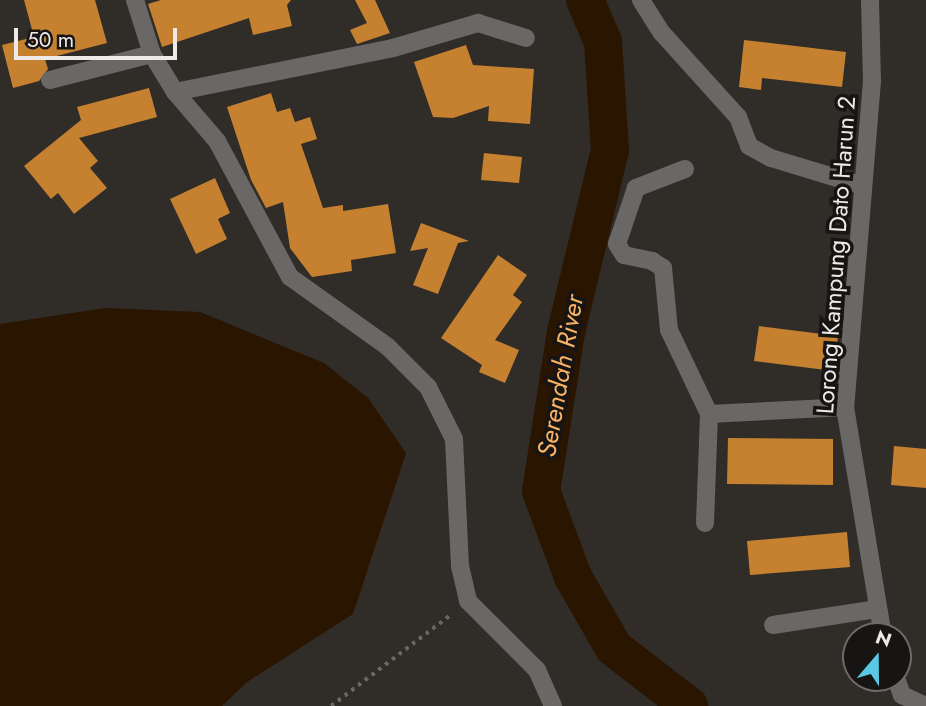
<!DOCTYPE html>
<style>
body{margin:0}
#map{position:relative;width:926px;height:706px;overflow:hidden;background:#302c28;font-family:Jost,sans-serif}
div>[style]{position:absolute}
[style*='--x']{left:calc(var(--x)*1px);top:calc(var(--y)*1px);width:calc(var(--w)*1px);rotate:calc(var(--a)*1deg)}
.water>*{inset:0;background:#2a1500}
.river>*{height:38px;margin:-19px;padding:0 19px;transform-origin:19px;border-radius:19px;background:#2a1500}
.building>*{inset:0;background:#c68130}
.path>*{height:3.5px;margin-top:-1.75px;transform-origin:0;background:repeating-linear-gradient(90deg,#6b6864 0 3.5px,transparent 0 8.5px)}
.minor>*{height:18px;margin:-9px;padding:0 9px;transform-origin:9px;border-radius:9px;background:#6a6866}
span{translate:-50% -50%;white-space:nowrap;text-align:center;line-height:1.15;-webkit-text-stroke:7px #171513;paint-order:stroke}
.street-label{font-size:24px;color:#edeae8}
.water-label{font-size:26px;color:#f8b164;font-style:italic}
.north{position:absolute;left:842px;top:622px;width:70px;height:70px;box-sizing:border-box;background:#171513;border:2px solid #6d6a68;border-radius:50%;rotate:20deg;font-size:19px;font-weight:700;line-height:28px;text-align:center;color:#edeae8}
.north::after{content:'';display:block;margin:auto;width:24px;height:32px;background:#59c8e4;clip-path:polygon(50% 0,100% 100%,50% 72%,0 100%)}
.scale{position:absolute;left:14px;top:28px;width:163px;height:32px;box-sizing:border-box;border:4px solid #edeae8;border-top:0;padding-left:9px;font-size:21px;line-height:24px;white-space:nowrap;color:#edeae8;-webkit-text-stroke:5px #171513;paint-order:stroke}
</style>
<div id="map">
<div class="water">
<div style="clip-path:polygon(105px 308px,200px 312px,324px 363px,368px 398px,406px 453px,353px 614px,247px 682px,222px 706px,0 706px,0 324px)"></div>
</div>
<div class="river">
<div style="--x:585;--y:0;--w:46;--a:66.8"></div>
<div style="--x:603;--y:42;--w:108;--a:86.3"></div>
<div style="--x:610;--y:150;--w:187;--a:103.6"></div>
<div style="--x:566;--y:332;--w:161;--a:98.9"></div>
<div style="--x:541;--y:491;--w:92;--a:69.6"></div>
<div style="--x:573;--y:577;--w:82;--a:60"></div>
<div style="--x:614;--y:648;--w:95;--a:37.7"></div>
</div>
<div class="building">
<div style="clip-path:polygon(24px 0,95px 0,107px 43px,45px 59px,48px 69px,39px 81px,13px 88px,2px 45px,34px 37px)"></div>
<div style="clip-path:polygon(161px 0,291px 0,287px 5px,292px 26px,253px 35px,249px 18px,162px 47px,148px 4px)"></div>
<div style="clip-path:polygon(355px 0,375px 0,390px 33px,357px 44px,350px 30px,367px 23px)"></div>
<div style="clip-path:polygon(744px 40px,846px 52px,842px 87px,762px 78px,761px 90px,739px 87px)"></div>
<div style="clip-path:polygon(466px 45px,473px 65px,534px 69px,530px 124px,488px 121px,489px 106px,453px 118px,433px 117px,414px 62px)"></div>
<div style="clip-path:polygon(149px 88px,157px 117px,79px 138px,98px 161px,90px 168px,107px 188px,74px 214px,58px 193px,51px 199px,24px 166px,81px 120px,77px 107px)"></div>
<div style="clip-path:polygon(271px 93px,277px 112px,290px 108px,295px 122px,310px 117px,317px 139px,301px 144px,323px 208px,343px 205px,343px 211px,388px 204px,396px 253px,351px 260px,352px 271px,312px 277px,290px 248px,283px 202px,266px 208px,251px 180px,227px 107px)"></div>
<div style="clip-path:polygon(484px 153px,522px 157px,519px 183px,481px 180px)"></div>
<div style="clip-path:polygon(215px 178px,230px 213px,218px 219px,227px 239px,196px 254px,170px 199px)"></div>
<div style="clip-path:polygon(421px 223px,469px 241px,458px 243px,438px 294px,413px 285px,428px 248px,410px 251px)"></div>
<div style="clip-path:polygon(498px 255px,527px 275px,513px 295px,522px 302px,495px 340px,519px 350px,505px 383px,479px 372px,482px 365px,441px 338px)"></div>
<div style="clip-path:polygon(759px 326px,838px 336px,834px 371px,754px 361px)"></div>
<div style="clip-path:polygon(728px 438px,833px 439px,833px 485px,727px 484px)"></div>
<div style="clip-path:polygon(894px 446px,926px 449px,926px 488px,891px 485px)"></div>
<div style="clip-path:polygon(847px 532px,850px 567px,750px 575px,747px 541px)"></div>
</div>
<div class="path">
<div style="--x:331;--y:706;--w:153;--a:-37.3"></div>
</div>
<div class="minor">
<div style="--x:135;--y:0;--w:57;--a:72.5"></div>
<div style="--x:152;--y:54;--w:44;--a:58.8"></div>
<div style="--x:175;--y:92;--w:65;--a:49.4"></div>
<div style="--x:217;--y:141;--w:154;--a:61.8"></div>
<div style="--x:290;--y:277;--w:120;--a:35.5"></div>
<div style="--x:388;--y:347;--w:57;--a:45"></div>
<div style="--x:428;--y:387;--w:58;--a:63.4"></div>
<div style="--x:454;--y:439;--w:127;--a:87.3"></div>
<div style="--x:460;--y:566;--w:36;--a:77"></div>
<div style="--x:468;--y:601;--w:98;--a:45"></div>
<div style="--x:537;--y:670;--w:39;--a:66"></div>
<div style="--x:641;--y:0;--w:39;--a:58"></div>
<div style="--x:662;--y:33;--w:113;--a:47.9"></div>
<div style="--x:738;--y:117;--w:31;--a:69"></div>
<div style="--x:749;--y:146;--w:25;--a:29"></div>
<div style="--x:771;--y:158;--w:96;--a:16.9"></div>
<div style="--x:870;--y:0;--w:81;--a:88.6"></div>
<div style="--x:872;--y:81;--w:327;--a:94.7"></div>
<div style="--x:845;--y:407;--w:232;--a:80.6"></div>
<div style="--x:50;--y:80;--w:105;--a:-14.3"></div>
<div style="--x:175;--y:92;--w:222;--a:-11.4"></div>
<div style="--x:393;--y:48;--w:89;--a:-16.4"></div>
<div style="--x:478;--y:23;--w:50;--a:17.4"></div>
<div style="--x:685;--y:169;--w:53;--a:158.8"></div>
<div style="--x:636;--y:188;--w:59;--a:108.7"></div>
<div style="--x:617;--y:244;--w:13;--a:58"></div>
<div style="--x:624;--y:255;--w:29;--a:12"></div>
<div style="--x:652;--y:261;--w:13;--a:32"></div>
<div style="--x:663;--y:268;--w:62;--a:84.5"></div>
<div style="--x:669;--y:330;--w:93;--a:64.5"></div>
<div style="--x:709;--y:414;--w:109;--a:92.1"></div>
<div style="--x:709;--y:414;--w:136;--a:-2.9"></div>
<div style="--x:773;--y:625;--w:106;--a:-8.7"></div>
<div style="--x:896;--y:678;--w:18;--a:71"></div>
<div style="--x:902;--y:695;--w:26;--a:25"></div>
</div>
<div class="street-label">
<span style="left:836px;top:255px;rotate:-86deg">Lorong Kampung Dato Harun 2</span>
</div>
<div class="water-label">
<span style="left:561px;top:376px;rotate:-80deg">Serendah River</span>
</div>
<div class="north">N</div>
<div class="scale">50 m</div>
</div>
